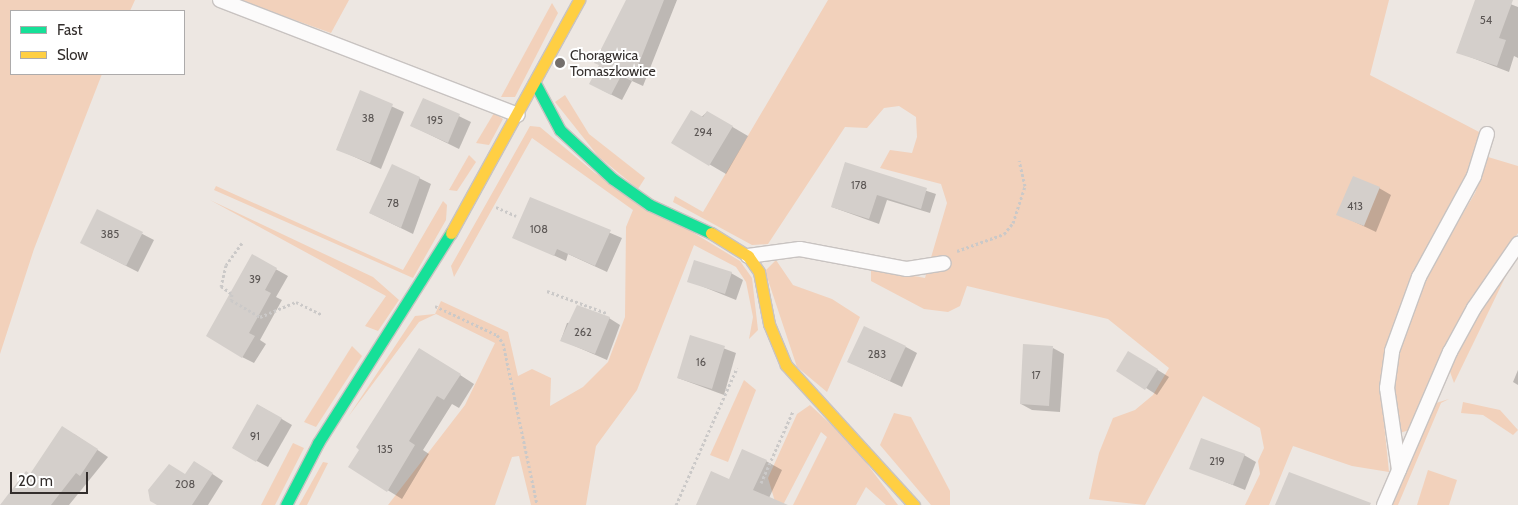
<!DOCTYPE html>
<meta charset="utf-8">
<style>
body{margin:0}
#map{position:relative;width:1518px;height:505px;overflow:hidden;background:#ede7e2;font-family:Cabin,sans-serif}
div>[style]{position:absolute}
[style*='--x']{left:calc(var(--x)*1px);top:calc(var(--y)*1px);width:calc(var(--w)*1px);rotate:calc(var(--a)*1deg)}
.green>*{inset:0;background:#f2d1bb}
.shadow>*{inset:0;background:#0003}
.building>*{inset:0;background:#d4cfcb}
.path>*{height:3px;margin-top:-1.5px;transform-origin:0;background:repeating-linear-gradient(90deg,#cbc9c8 0 2.5px,transparent 0 5px)}
.roads{filter:drop-shadow(1px 0 #c8c3c1) drop-shadow(-1px 0 #c8c3c1) drop-shadow(0 1px #c8c3c1) drop-shadow(0 -1px #c8c3c1)}
.lane>*{height:14px;margin:-7px;padding:0 7px;transform-origin:7px;border-radius:7px;background:#fcfbfb}
.fast>*{height:11px;margin:-5.5px;padding:0 5.5px;transform-origin:5.5px;border-radius:5.5px;background:#16e098}
.slow>*{height:11px;margin:-5.5px;padding:0 5.5px;transform-origin:5.5px;border-radius:5.5px;background:#ffcf43}
.dots>*{width:14px;height:14px;translate:-50% -50%;box-sizing:border-box;border:2px solid #fff;border-radius:50%}
span{translate:-50% -50%;white-space:nowrap;text-align:center;line-height:1.15;-webkit-text-stroke:4px #fff;paint-order:stroke}
.number-label{font-size:11px;color:#5b5654}
.number-label span{-webkit-text-stroke-width:0}
.poi-label{font-size:14px;color:#332e2c}
.left{translate:0 -50%;text-align:left}
.legend{position:absolute;left:10px;top:10px;width:175px;height:65px;box-sizing:border-box;background:#fff;border:1px solid #adabab;margin:0;padding:6px 9px;list-style:none;font-size:15px;color:#332e2c}
.legend li{display:flex;align-items:center;gap:10px;height:25px}
.legend b{width:25px;border:1px solid #adabab}
.scale{position:absolute;left:10px;top:472px;width:78px;height:22px;box-sizing:border-box;border:2px solid #332e2c;border-top:0;padding-left:6px;font-size:15px;line-height:18px;white-space:nowrap;color:#332e2c;-webkit-text-stroke:4px #fff;paint-order:stroke}
</style>
<div id="map">
<div class="green">
<div style="clip-path:polygon(0 0,135px 0,130px 11px,11px 11px,11px 74px,102px 74px,34px 249px,0 354px)"></div>
<div style="clip-path:polygon(239px 0,349px 0,331px 33px)"></div>
<div style="clip-path:polygon(828px 0,1389px 0,1370px 75px,1481px 133px,1464px 185px,1418px 263px,1387px 345px,1380px 384px,1389px 472px,1352px 466px,1293px 446px,1269px 505px,1245px 505px,1260px 474px,1258px 461px,1264px 448px,1260px 428px,1203px 396px,1145px 505px,1089px 499px,1099px 453px,1113px 418px,1135px 410px,1153px 395px,1169px 368px,1108px 319px,967px 286px,960px 306px,948px 312px,924px 309px,871px 281px,871px 268px,925px 278px,947px 203px,941px 184px,880px 168px,890px 150px,912px 153px,917px 137px,916px 117px,899px 106px,884px 108px,867px 128px,845px 127px,768px 244px,752px 245px,673px 202px,675px 196px,703px 212px)"></div>
<div style="clip-path:polygon(552px 3px,558px 13px,515px 97px,501px 97px)"></div>
<div style="clip-path:polygon(565px 95px,589px 134px,645px 178px,638px 189px,598px 156px,555px 102px)"></div>
<div style="clip-path:polygon(494px 113px,503px 119px,489px 145px,476px 143px)"></div>
<div style="clip-path:polygon(530px 126px,540px 127px,595px 173px,740px 261px,752px 278px,758px 330px,749px 339px,753px 317px,746px 282px,736px 267px,694px 245px,637px 390px,596px 446px,586px 505px,531px 505px,519px 456px,512px 457px,495px 505px,388px 505px,465px 405px,495px 343px,436px 314px,419px 322px,348px 417px,415px 316px,435px 314px,441px 301px,508px 332px,518px 376px,532px 369px,551px 378px,550px 406px,583px 387px,608px 362px,625px 317px,626px 227px,633px 210px,532px 138px,454px 277px,451px 266px)"></div>
<div style="clip-path:polygon(469px 155px,476px 162px,457px 191px,449px 190px)"></div>
<div style="clip-path:polygon(1488px 157px,1518px 166px,1518px 233px,1468px 308px,1410px 430px,1399px 433px,1393px 387px,1401px 337px,1430px 270px,1475px 193px)"></div>
<div style="clip-path:polygon(216px 186px,403px 270px,443px 201px,447px 205px,446px 220px,413px 278px,214px 190px)"></div>
<div style="clip-path:polygon(210px 200px,373px 277px,399px 300px,378px 331px,365px 326px,386px 296px)"></div>
<div style="clip-path:polygon(1516px 255px,1454px 383px,1449px 369px,1469px 328px)"></div>
<div style="clip-path:polygon(776px 260px,793px 285px,832px 299px,860px 317px,827px 392px,797px 367px,765px 271px)"></div>
<div style="clip-path:polygon(352px 346px,362px 356px,316px 427px,304px 422px)"></div>
<div style="clip-path:polygon(744px 380px,756px 390px,728px 462px,710px 455px)"></div>
<div style="clip-path:polygon(1449px 399px,1441px 403px,1398px 505px,1390px 505px,1431px 410px,1436px 403px)"></div>
<div style="clip-path:polygon(1463px 402px,1500px 410px,1518px 430px,1513px 435px,1483px 415px,1461px 413px)"></div>
<div style="clip-path:polygon(810px 405px,852px 444px,898px 505px,886px 505px,866px 487px,856px 505px,793px 505px,827px 437px,821px 432px,783px 505px,776px 505px,768px 478px,797px 414px)"></div>
<div style="clip-path:polygon(894px 413px,911px 417px,950px 491px,950px 505px,931px 505px,880px 445px)"></div>
<div style="clip-path:polygon(293px 443px,304px 448px,275px 505px,261px 505px)"></div>
<div style="clip-path:polygon(323px 462px,328px 463px,307px 505px,299px 505px)"></div>
<div style="clip-path:polygon(1428px 470px,1457px 480px,1449px 505px,1417px 505px)"></div>
</div>
<div class="shadow">
<div style="clip-path:polygon(628px 0,677px 0,643px 86px,632px 81px,622px 100px,602px 90px)"></div>
<div style="clip-path:polygon(1476px 0,1500px 0,1518px 7px,1518px 58px,1514px 56px,1509px 72px,1457px 52px)"></div>
<div style="clip-path:polygon(360px 92px,404px 112px,381px 169px,337px 149px)"></div>
<div style="clip-path:polygon(424px 99px,471px 122px,459px 149px,412px 126px)"></div>
<div style="clip-path:polygon(707px 112px,748px 136px,726px 174px,673px 143px)"></div>
<div style="clip-path:polygon(845px 164px,936px 194px,930px 213px,887px 200px,879px 224px,832px 207px)"></div>
<div style="clip-path:polygon(419px 178px,431px 184px,413px 234px,370px 213px)"></div>
<div style="clip-path:polygon(1379px 188px,1391px 195px,1376px 232px,1338px 214px)"></div>
<div style="clip-path:polygon(531px 199px,622px 238px,607px 272px,568px 254px,566px 261px,514px 237px)"></div>
<div style="clip-path:polygon(98px 211px,154px 240px,138px 272px,93px 249px)"></div>
<div style="clip-path:polygon(252px 256px,288px 276px,276px 297px,282px 300px,260px 340px,266px 344px,254px 363px,242px 357px)"></div>
<div style="clip-path:polygon(731px 273px,743px 280px,736px 300px,689px 281px)"></div>
<div style="clip-path:polygon(609px 318px,620px 325px,607px 360px,561px 340px,567px 323px)"></div>
<div style="clip-path:polygon(691px 336px,736px 353px,724px 395px,678px 378px)"></div>
<div style="clip-path:polygon(906px 347px,917px 353px,902px 387px,849px 362px)"></div>
<div style="clip-path:polygon(1053px 348px,1064px 354px,1060px 412px,1032px 410px,1021px 404px)"></div>
<div style="clip-path:polygon(434px 358px,474px 384px,459px 408px,452px 404px,423px 450px,429px 454px,402px 499px,350px 467px)"></div>
<div style="clip-path:polygon(1140px 359px,1169px 377px,1157px 395px,1118px 370px)"></div>
<div style="clip-path:polygon(1518px 370px,1518px 385px,1513px 382px)"></div>
<div style="clip-path:polygon(258px 405px,292px 425px,268px 467px,233px 448px)"></div>
<div style="clip-path:polygon(74px 434px,108px 457px,69px 505px,8px 505px,31px 475px)"></div>
<div style="clip-path:polygon(1244px 455px,1256px 462px,1245px 490px,1191px 468px)"></div>
<div style="clip-path:polygon(766px 461px,782px 470px,769px 498px,781px 505px,697px 505px)"></div>
<div style="clip-path:polygon(205px 469px,223px 481px,208px 505px,159px 505px,186px 475px)"></div>
</div>
<div class="building">
<div style="clip-path:polygon(626px 0,664px 0,632px 81px,621px 76px,611px 95px,589px 84px,599px 65px,594px 63px)"></div>
<div style="clip-path:polygon(1475px 0,1513px 0,1499px 38px,1506px 40px,1497px 66px,1456px 53px)"></div>
<div style="clip-path:polygon(360px 90px,393px 104px,370px 163px,336px 150px)"></div>
<div style="clip-path:polygon(423px 98px,460px 114px,448px 143px,410px 126px)"></div>
<div style="clip-path:polygon(691px 110px,703px 117px,707px 111px,733px 126px,709px 166px,671px 143px)"></div>
<div style="clip-path:polygon(845px 162px,927px 188px,921px 209px,877px 195px,869px 219px,831px 207px)"></div>
<div style="clip-path:polygon(392px 164px,420px 177px,401px 228px,369px 213px)"></div>
<div style="clip-path:polygon(1353px 176px,1380px 187px,1364px 226px,1336px 215px)"></div>
<div style="clip-path:polygon(530px 197px,611px 230px,595px 266px,557px 249px,554px 256px,512px 238px)"></div>
<div style="clip-path:polygon(97px 209px,143px 232px,126px 266px,80px 243px)"></div>
<div style="clip-path:polygon(252px 254px,277px 268px,265px 290px,271px 293px,249px 333px,255px 336px,242px 358px,206px 336px)"></div>
<div style="clip-path:polygon(694px 260px,732px 272px,725px 294px,687px 282px)"></div>
<div style="clip-path:polygon(577px 305px,610px 317px,595px 354px,560px 341px)"></div>
<div style="clip-path:polygon(864px 326px,906px 346px,890px 381px,847px 362px)"></div>
<div style="clip-path:polygon(690px 335px,725px 346px,712px 389px,677px 378px)"></div>
<div style="clip-path:polygon(1023px 344px,1053px 346px,1049px 406px,1020px 404px)"></div>
<div style="clip-path:polygon(419px 348px,461px 374px,444px 400px,437px 396px,409px 441px,415px 445px,387px 492px,348px 467px,359px 450px,356px 447px)"></div>
<div style="clip-path:polygon(1128px 351px,1158px 369px,1145px 390px,1116px 371px)"></div>
<div style="clip-path:polygon(257px 404px,282px 418px,256px 462px,232px 448px)"></div>
<div style="clip-path:polygon(62px 426px,98px 449px,80px 476px,76px 473px,51px 505px,0 505px,26px 471px,30px 474px)"></div>
<div style="clip-path:polygon(1201px 438px,1245px 454px,1233px 485px,1189px 469px)"></div>
<div style="clip-path:polygon(742px 449px,767px 460px,753px 490px,788px 505px,696px 505px,711px 471px,729px 479px)"></div>
<div style="clip-path:polygon(194px 461px,213px 473px,192px 505px,157px 505px,150px 501px,148px 490px,169px 464px,185px 474px)"></div>
<div style="clip-path:polygon(1289px 472px,1371px 503px,1370px 505px,1275px 505px)"></div>
</div>
<div class="path">
<div style="--x:496;--y:207;--w:22;--a:24"></div>
<div style="--x:242;--y:243;--w:27;--a:126"></div>
<div style="--x:226;--y:265;--w:22;--a:103"></div>
<div style="--x:221;--y:286;--w:14;--a:36"></div>
<div style="--x:232;--y:294;--w:6;--a:99"></div>
<div style="--x:231;--y:300;--w:34;--a:30"></div>
<div style="--x:260;--y:317;--w:39;--a:-23"></div>
<div style="--x:296;--y:302;--w:28;--a:26"></div>
<div style="--x:957;--y:251;--w:50;--a:-19.9"></div>
<div style="--x:1004;--y:234;--w:14;--a:-51"></div>
<div style="--x:1013;--y:223;--w:39;--a:-72"></div>
<div style="--x:1025;--y:186;--w:26;--a:-103"></div>
<div style="--x:547;--y:291;--w:63;--a:20.4"></div>
<div style="--x:435;--y:306;--w:68;--a:25.1"></div>
<div style="--x:497;--y:335;--w:10;--a:53"></div>
<div style="--x:503;--y:343;--w:166;--a:78.1"></div>
<div style="--x:761;--y:483;--w:79;--a:-66"></div>
<div style="--x:676;--y:505;--w:150;--a:-66"></div>
</div>
<div class="roads">
<div class="lane">
<div style="--x:220;--y:0;--w:319;--a:21.1"></div>
<div style="--x:748;--y:256;--w:52;--a:-7.7"></div>
<div style="--x:800;--y:249;--w:109;--a:10.6"></div>
<div style="--x:907;--y:269;--w:37;--a:-9"></div>
<div style="--x:1399;--y:470;--w:83;--a:-98.3"></div>
<div style="--x:1387;--y:388;--w:37;--a:-82"></div>
<div style="--x:1392;--y:351;--w:79;--a:-70"></div>
<div style="--x:1419;--y:277;--w:115;--a:-61.4"></div>
<div style="--x:1474;--y:176;--w:44;--a:-72.8"></div>
<div style="--x:1384;--y:505;--w:167;--a:-66.7"></div>
<div style="--x:1450;--y:352;--w:50;--a:-61.4"></div>
<div style="--x:1474;--y:308;--w:78;--a:-55.5"></div>
</div>
<div class="fast">
<div style="--x:535;--y:83;--w:53;--a:62"></div>
<div style="--x:560;--y:130;--w:72;--a:42.8"></div>
<div style="--x:613;--y:179;--w:45;--a:35.1"></div>
<div style="--x:650;--y:205;--w:67;--a:24.7"></div>
<div style="--x:286;--y:505;--w:70;--a:-62.7"></div>
<div style="--x:318;--y:443;--w:249;--a:-57.7"></div>
</div>
<div class="slow">
<div style="--x:451;--y:233;--w:266;--a:-61.2"></div>
<div style="--x:711;--y:233;--w:44;--a:31.9"></div>
<div style="--x:748;--y:256;--w:19;--a:55"></div>
<div style="--x:759;--y:272;--w:53;--a:79.1"></div>
<div style="--x:769;--y:324;--w:44;--a:67.5"></div>
<div style="--x:786;--y:365;--w:190;--a:47.6"></div>
</div>
</div>
<div class="dots">
<div style="left:560px;top:63px;background:#746f6c"></div>
</div>
<div class="number-label">
<span style="left:1486px;top:20px">54</span>
<span style="left:368px;top:118px">38</span>
<span style="left:435px;top:120px">195</span>
<span style="left:703px;top:132px">294</span>
<span style="left:859px;top:185px">178</span>
<span style="left:393px;top:203px">78</span>
<span style="left:1355px;top:206px">413</span>
<span style="left:539px;top:229px">108</span>
<span style="left:110px;top:234px">385</span>
<span style="left:255px;top:279px">39</span>
<span style="left:583px;top:332px">262</span>
<span style="left:877px;top:354px">283</span>
<span style="left:701px;top:362px">16</span>
<span style="left:1036px;top:375px">17</span>
<span style="left:255px;top:436px">91</span>
<span style="left:385px;top:449px">135</span>
<span style="left:1217px;top:461px">219</span>
<span style="left:185px;top:484px">208</span>
</div>
<div class="poi-label">
<span class="left" style="left:570px;top:63px">Chorągwica<br>Tomaszkowice</span>
</div>
<ul class="legend">
<li><b style="height:6px;background:#16e098"></b>Fast</li>
<li><b style="height:6px;background:#ffcf43"></b>Slow</li>
</ul>
<div class="scale">20 m</div>
</div>
